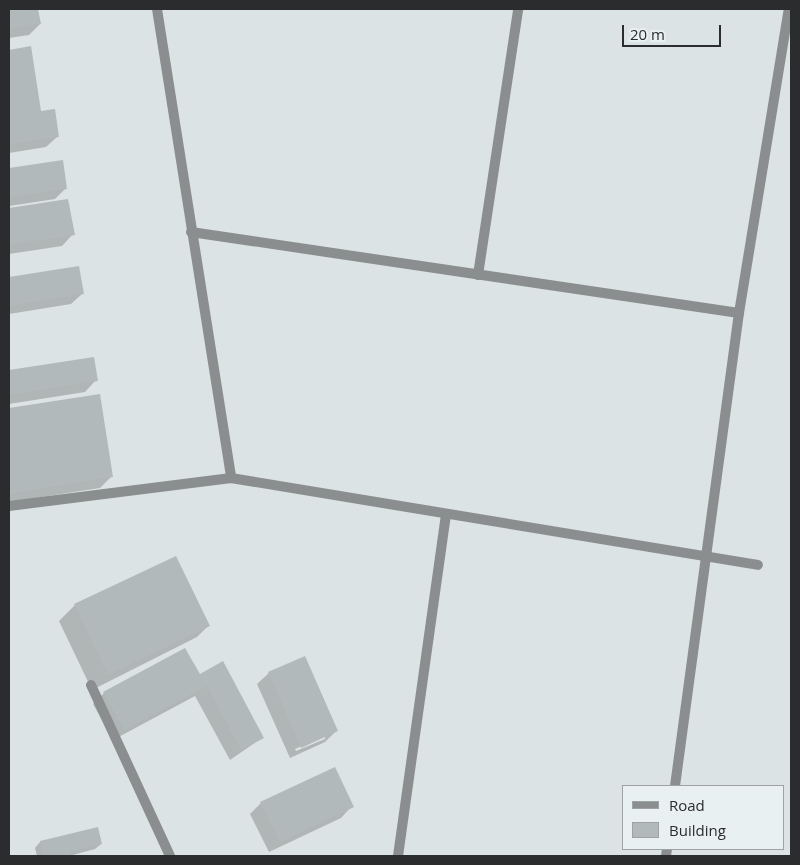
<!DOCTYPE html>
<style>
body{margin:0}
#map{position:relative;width:800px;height:865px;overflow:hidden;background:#dce3e4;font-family:"Open Sans",sans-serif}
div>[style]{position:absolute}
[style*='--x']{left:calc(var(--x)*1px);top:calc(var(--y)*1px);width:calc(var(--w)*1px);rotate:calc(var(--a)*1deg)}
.shadow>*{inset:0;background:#0003}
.building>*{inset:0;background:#b2b9ba}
.street>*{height:10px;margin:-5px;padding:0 5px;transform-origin:5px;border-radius:5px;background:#8b8e8e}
span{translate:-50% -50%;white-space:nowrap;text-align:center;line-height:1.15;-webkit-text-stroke:4px #e9f0f1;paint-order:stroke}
.frame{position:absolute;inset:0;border:10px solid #2a2c2d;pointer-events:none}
.legend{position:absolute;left:622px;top:785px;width:162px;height:65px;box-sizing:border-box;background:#e9f0f1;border:1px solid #9da2a3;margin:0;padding:6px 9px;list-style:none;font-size:15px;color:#2a2c2d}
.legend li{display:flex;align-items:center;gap:10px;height:25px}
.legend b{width:25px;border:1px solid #9da2a3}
.scale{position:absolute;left:622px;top:25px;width:99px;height:22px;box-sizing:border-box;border:2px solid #2a2c2d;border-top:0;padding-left:6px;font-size:15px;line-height:18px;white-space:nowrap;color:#2a2c2d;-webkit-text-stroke:4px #e9f0f1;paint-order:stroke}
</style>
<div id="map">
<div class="shadow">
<div style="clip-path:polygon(9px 9px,37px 9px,40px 24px,29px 35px,9px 38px)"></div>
<div style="clip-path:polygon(30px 48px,40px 112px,58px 136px,46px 147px,9px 153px,9px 51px)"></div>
<div style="clip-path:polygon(62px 161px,66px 188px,55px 199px,9px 206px,9px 169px)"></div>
<div style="clip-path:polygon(67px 200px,73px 234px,62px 246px,9px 254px,9px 209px)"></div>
<div style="clip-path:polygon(78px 268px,83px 293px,71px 304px,9px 314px,9px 278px)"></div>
<div style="clip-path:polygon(93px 358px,96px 380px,85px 392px,9px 404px,9px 371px)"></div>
<div style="clip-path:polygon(99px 396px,111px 477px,100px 488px,9px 502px,9px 409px)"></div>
<div style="clip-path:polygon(175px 558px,208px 626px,197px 637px,92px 690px,59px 621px,75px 605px)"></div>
<div style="clip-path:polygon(evenodd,304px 658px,336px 731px,325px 742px,290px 758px,257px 684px,269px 673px,304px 658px,325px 736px,325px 739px,296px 751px,295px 749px,325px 736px)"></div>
<div style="clip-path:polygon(199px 675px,263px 737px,230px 760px,195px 696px,113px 740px,93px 704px,104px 693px)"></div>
<div style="clip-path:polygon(261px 803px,352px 806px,341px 818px,269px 852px,250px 814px)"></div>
<div style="clip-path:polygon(97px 829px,101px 844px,95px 849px,69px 856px,37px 856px,35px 848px,40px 842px)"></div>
</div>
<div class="building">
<div style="clip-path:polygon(9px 9px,38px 9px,41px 24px,9px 29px)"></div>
<div style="clip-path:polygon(31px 46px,41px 111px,55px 109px,59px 137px,9px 144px,9px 50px)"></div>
<div style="clip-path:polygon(63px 160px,67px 189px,9px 197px,9px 168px)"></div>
<div style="clip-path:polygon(68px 199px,75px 235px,9px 245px,9px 208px)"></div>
<div style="clip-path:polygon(79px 266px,84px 294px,9px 306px,9px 277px)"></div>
<div style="clip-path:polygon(94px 357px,98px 381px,9px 395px,9px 370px)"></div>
<div style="clip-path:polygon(100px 394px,113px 477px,9px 494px,9px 408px)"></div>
<div style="clip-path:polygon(176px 556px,210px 626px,108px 675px,74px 604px)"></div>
<div style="clip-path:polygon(185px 648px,200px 674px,223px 661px,264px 738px,241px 750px,207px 686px,124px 730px,103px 692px)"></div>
<div style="clip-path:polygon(305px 656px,338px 731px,301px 748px,268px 672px)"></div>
<div style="clip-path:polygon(335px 767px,354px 807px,280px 842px,260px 802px)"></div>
<div style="clip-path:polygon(98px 827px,102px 844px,70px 852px,71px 856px,43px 856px,40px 841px)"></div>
</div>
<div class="street">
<div style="--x:157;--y:9;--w:475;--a:81"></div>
<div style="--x:191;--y:232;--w:554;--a:8.41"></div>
<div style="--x:478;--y:275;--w:269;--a:-81.4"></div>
<div style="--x:9;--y:506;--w:224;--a:-7.2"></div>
<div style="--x:231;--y:478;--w:534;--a:9.37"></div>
<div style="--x:91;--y:685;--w:188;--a:65.2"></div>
<div style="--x:675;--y:786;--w:477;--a:-82.3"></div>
<div style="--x:739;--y:313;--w:308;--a:-80.7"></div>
<div style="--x:398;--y:856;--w:345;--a:-82"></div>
<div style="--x:666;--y:856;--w:7;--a:-82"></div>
</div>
<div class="frame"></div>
<ul class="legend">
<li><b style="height:6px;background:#8b8e8e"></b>Road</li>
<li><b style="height:14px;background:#b2b9ba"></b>Building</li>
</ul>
<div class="scale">20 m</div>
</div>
